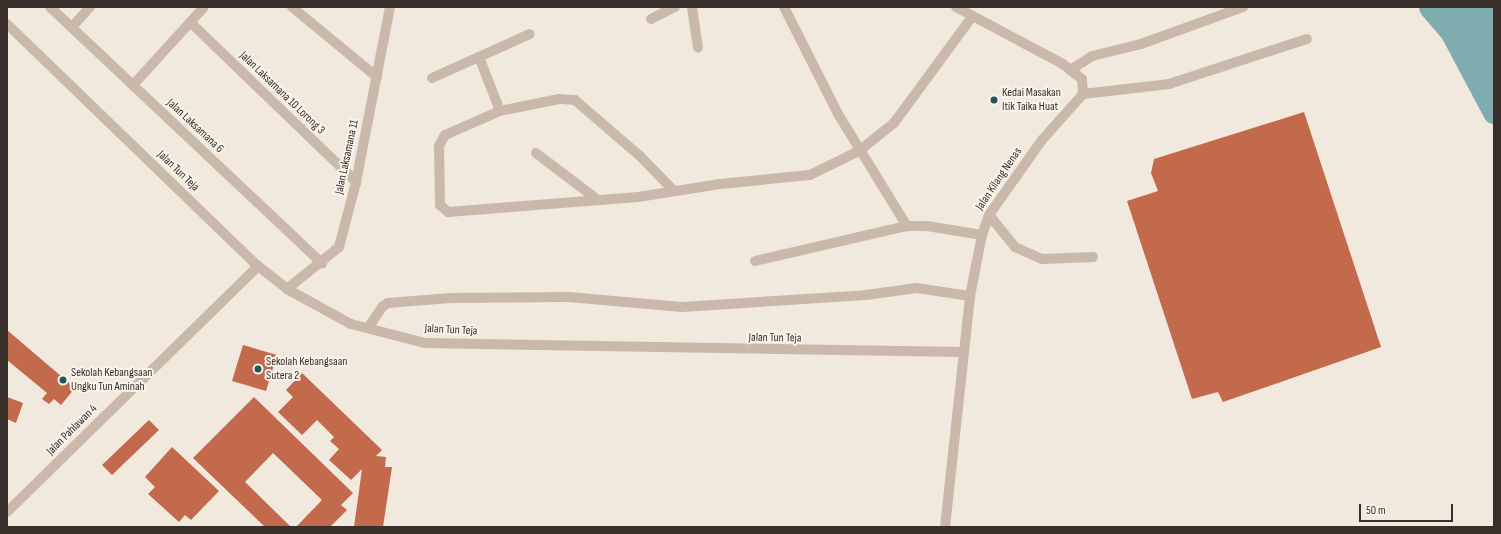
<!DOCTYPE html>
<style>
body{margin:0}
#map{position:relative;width:1501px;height:534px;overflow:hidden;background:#f2e9de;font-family:"Sofia Sans Condensed",sans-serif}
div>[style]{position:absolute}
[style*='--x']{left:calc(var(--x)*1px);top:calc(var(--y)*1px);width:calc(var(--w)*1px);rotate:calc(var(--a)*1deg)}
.water>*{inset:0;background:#7eacaf}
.river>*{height:23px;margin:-11.5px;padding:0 11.5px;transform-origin:11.5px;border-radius:11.5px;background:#7eacaf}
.building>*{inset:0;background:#c3694c}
.minor>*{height:10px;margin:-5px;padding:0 5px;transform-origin:5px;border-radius:5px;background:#cab9aa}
.tertiary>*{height:10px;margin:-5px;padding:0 5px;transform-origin:5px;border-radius:5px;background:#cab9aa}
.dots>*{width:11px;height:11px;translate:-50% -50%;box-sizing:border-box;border:2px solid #faf3eb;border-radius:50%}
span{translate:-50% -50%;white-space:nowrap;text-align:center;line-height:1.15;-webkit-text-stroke:4px #faf3eb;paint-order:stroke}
.street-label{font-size:12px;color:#382e2a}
.poi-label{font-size:12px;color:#382e2a}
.left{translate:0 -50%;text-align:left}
.frame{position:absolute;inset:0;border:8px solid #382e2a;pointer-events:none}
.scale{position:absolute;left:1359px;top:504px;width:94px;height:18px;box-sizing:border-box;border:2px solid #382e2a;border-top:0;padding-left:5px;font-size:12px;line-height:14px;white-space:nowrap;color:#382e2a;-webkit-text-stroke:3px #faf3eb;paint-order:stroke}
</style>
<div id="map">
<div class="water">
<div style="clip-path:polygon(1430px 7px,1494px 7px,1494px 112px,1451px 31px)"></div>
</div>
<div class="river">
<div style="--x:1430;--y:7;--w:32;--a:49"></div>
<div style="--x:1451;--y:31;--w:92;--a:62"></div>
</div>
<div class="building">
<div style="clip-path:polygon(1304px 112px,1381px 347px,1223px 402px,1218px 392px,1192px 399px,1127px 201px,1158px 191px,1151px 173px,1154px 159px)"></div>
<div style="clip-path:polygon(7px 330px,75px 388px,61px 405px,54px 399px,49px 404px,42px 399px,47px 393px,7px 360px)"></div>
<div style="clip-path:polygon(243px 345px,277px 355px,266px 391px,232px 381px)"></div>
<div style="clip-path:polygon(302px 373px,382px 450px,376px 456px,386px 457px,385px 467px,392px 467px,383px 527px,354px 527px,362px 469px,351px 480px,329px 460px,339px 449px,330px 441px,334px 437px,317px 420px,302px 435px,278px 412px,293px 397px,286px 390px)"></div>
<div style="clip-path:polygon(7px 397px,23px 403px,16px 423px,7px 419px)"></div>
<div style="clip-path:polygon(254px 397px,353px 493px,341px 505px,347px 510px,330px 527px,296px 527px,322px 500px,273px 453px,245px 482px,291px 527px,265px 527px,193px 458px)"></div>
<div style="clip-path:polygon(149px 420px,159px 430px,112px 475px,102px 465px)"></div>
<div style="clip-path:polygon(172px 447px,219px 491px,191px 520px,185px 515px,179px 522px,148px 494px,155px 487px,145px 477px)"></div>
</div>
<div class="minor">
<div style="--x:50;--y:7;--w:374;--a:43.3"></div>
<div style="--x:292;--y:7;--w:110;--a:39.5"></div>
<div style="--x:692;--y:7;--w:41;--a:81.7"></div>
<div style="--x:784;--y:7;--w:120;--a:63.2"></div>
<div style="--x:838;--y:114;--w:132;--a:58.4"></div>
<div style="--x:651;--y:19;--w:27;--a:-27"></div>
<div style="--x:190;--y:22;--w:231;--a:43.9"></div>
<div style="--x:72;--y:27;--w:27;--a:-48"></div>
<div style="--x:479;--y:57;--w:58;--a:68.7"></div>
<div style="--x:1070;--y:70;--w:26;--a:-32"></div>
<div style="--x:1092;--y:56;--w:50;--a:-13.8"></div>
<div style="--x:1141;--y:44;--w:109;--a:-19.9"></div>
<div style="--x:432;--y:78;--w:107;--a:-24.2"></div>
<div style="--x:133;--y:85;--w:105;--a:-47.7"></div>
<div style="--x:1083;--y:94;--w:87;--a:-6.6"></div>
<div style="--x:1169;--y:84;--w:145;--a:-18.1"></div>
<div style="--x:536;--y:153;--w:78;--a:37.2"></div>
<div style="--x:674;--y:191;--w:49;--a:-134.2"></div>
<div style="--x:640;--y:156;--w:86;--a:-139.3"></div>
<div style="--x:575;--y:100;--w:16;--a:-176"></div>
<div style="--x:559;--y:99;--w:60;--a:168.5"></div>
<div style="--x:500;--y:111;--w:60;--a:156.4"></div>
<div style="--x:445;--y:135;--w:13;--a:119"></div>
<div style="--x:439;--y:146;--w:59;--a:89"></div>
<div style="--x:440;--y:205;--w:11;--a:41"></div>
<div style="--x:448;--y:212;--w:191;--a:-4.5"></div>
<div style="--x:638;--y:197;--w:83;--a:-9"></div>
<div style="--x:720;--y:184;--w:90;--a:-5.7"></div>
<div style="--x:810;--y:175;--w:55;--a:-26.1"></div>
<div style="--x:859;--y:151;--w:45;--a:-38.7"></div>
<div style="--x:894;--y:123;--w:130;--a:-53.7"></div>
<div style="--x:989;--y:215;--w:41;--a:50.9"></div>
<div style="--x:1015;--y:247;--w:30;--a:24"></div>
<div style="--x:1042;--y:259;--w:51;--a:-2.2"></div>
<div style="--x:755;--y:261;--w:156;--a:-13"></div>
<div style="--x:907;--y:226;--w:20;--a:0"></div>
<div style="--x:927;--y:226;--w:56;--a:9.3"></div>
<div style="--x:287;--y:289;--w:67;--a:-38.9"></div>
<div style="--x:339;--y:247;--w:67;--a:-75.3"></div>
<div style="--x:356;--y:182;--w:178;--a:-79"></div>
<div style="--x:368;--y:328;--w:25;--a:-56"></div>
<div style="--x:382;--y:307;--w:7;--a:-34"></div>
<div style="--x:388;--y:303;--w:63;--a:-4.5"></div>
<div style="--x:451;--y:298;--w:118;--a:-0.5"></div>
<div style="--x:569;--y:297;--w:113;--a:5.1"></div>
<div style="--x:682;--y:307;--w:184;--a:-3.7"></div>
<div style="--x:866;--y:295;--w:51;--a:-7.8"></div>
<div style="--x:917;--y:288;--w:54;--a:8.6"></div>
<div style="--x:7;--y:512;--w:351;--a:-44.4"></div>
</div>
<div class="tertiary">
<div style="--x:7;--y:24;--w:349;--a:44"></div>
<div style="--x:258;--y:266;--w:37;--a:38"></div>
<div style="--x:287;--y:289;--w:73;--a:28.7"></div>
<div style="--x:351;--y:324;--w:76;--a:14.4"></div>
<div style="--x:425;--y:343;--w:538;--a:0.96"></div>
<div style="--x:945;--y:527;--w:232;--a:-83.8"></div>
<div style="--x:970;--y:296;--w:62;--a:-78.9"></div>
<div style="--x:982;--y:235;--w:21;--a:-71"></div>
<div style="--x:989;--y:215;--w:92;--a:-54.8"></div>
<div style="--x:1042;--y:140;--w:62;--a:-48.3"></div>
<div style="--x:1083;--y:94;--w:15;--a:-94"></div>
<div style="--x:1082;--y:79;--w:24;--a:-142"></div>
<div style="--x:1063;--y:64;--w:121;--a:-152"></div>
</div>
<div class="dots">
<div style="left:994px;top:100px;background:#205559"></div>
<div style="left:258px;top:369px;background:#205559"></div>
<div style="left:63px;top:380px;background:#205559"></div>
</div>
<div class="street-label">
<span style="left:282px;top:93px;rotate:44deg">Jalan Laksamana 10 Lorong 3</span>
<span style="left:195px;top:126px;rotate:43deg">Jalan Laksamana 6</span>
<span style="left:347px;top:157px;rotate:-78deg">Jalan Laksamana 11</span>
<span style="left:178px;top:171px;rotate:44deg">Jalan Tun Teja</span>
<span style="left:999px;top:179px;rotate:-56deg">Jalan Kilang Nenas</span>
<span style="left:451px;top:330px;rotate:3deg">Jalan Tun Teja</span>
<span style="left:775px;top:338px;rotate:1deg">Jalan Tun Teja</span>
<span style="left:72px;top:430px;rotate:-45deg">Jalan Pahlawan 4</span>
</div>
<div class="poi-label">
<span class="left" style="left:1002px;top:100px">Kedai Masakan<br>Itik Taika Huat</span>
<span class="left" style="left:266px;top:369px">Sekolah Kebangsaan<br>Sutera 2</span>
<span class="left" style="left:71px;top:380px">Sekolah Kebangsaan<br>Ungku Tun Aminah</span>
</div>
<div class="frame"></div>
<div class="scale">50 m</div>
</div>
